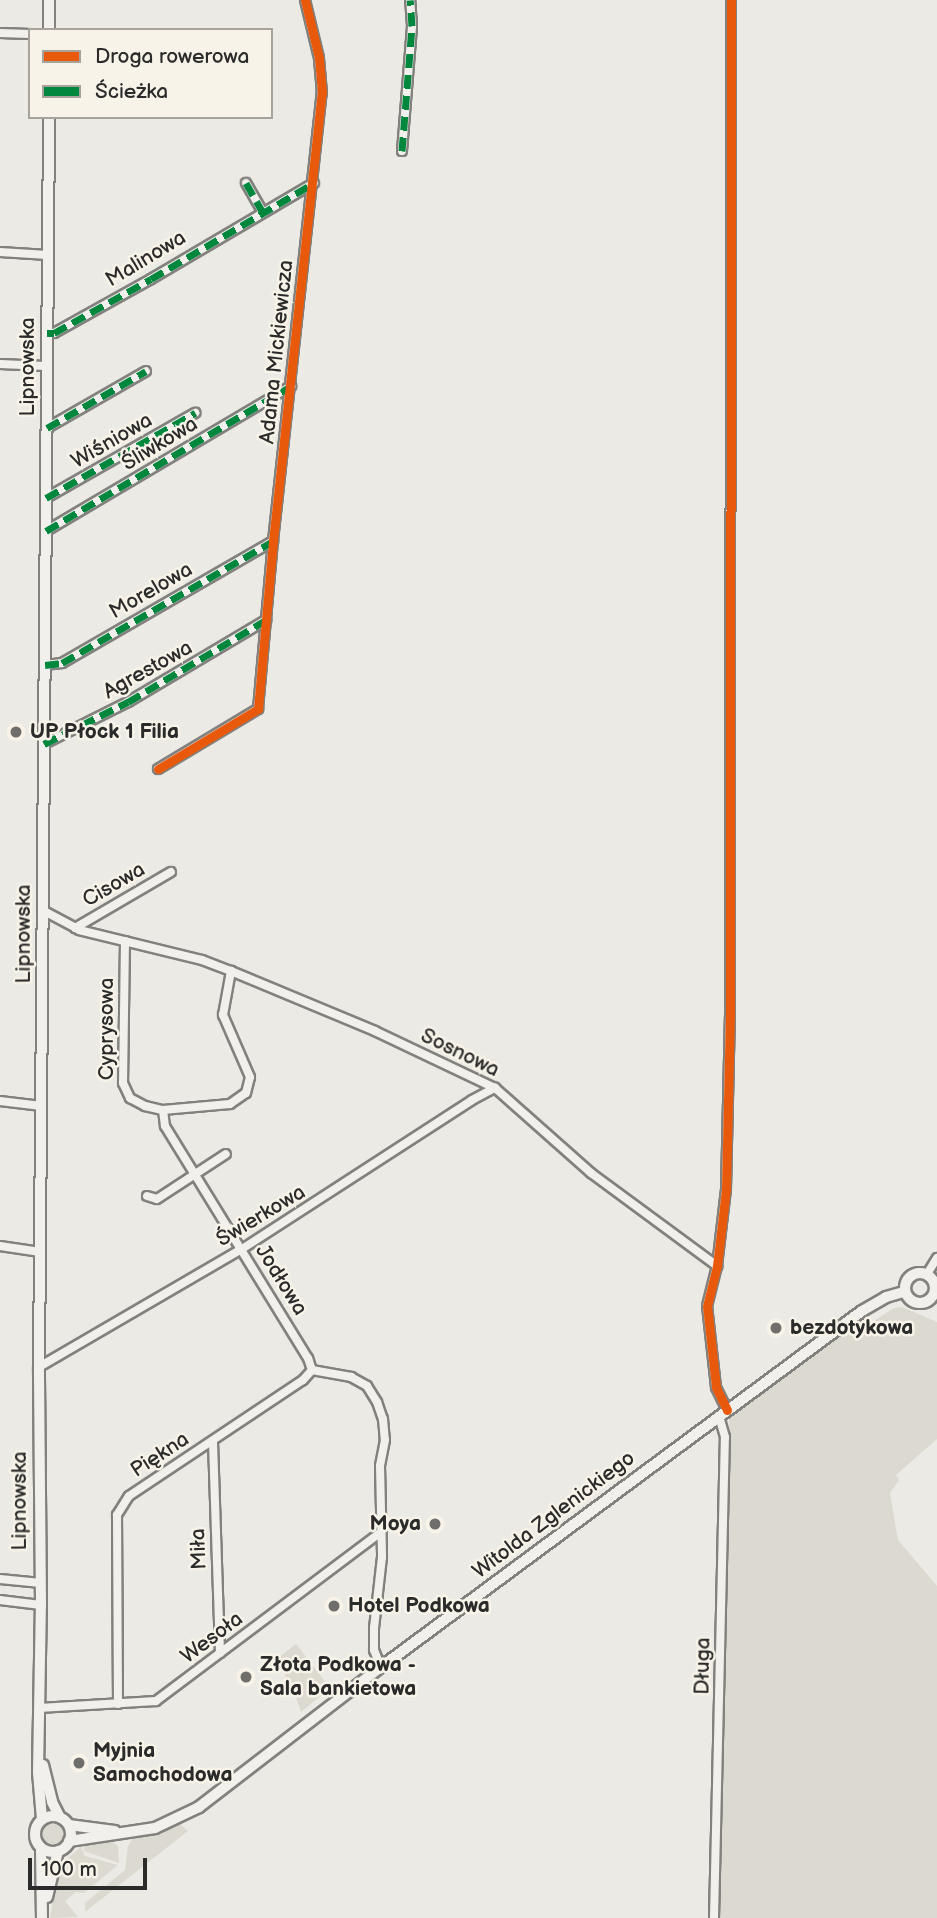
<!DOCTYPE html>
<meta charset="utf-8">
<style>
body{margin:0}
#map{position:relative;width:937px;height:1918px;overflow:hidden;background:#eceae4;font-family:"Balsamiq Sans",sans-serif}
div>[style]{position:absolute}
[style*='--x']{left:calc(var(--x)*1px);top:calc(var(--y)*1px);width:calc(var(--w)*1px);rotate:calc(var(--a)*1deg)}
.green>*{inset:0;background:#dcd9d1}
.round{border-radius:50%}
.roads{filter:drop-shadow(2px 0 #82817e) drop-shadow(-2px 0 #82817e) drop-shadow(0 2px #82817e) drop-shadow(0 -2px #82817e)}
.minor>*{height:8px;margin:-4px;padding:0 4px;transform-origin:4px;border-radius:4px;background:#f1f0ec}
.major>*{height:10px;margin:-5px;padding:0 5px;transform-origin:5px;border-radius:5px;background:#f1f0ec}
.major>.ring{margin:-5px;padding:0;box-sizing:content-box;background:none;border:10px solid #f1f0ec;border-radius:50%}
.quiet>*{height:7px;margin-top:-3.5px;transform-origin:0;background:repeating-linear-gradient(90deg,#00873e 0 14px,transparent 0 21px)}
.cycleway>*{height:9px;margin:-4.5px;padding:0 4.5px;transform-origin:4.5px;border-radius:4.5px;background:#e8590c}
.dots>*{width:19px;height:19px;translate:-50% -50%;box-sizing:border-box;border:4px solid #f7f3e8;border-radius:50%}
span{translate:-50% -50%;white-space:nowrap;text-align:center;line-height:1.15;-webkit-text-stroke:5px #f7f3e8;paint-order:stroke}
.street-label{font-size:21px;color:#2b2b2b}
.poi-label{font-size:21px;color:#2b2b2b;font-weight:700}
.left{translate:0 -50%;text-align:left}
.right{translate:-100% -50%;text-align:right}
.legend{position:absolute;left:28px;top:28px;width:245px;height:91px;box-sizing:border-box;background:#f7f3e8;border:2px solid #a5a39c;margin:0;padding:9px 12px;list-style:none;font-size:21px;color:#2b2b2b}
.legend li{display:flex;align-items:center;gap:14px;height:35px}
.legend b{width:35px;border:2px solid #a5a39c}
.scale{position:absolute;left:28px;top:1858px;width:119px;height:32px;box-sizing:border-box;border:4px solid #2b2b2b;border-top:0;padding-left:9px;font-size:21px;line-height:24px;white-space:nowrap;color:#2b2b2b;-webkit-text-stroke:5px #f7f3e8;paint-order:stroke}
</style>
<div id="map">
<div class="green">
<div style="clip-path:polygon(902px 1307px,937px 1322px,937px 1439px,896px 1475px,899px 1480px,890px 1493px,898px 1540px,937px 1586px,937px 1918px,718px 1918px,729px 1418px,748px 1400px,853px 1326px,861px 1329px,894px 1308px)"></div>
<div style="clip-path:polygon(296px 1644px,330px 1688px,301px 1712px,290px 1680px,286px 1681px,285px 1672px,276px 1659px)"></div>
<div class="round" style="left:41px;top:1821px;width:24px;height:24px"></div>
<div style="clip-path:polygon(180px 1824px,188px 1831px,85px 1912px,85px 1903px,125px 1870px,128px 1846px,133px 1838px)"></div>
<div style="clip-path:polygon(108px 1839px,118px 1846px,119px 1863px,84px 1851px,84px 1844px)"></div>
<div style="clip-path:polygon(81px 1847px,85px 1856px,118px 1865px,84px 1893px,76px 1892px,65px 1901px,78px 1917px,50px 1918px,59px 1865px)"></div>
</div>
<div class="roads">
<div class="minor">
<div style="--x:0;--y:33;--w:30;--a:2"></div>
<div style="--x:402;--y:151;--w:125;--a:-85.4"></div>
<div style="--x:412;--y:26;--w:26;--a:-94"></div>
<div style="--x:246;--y:183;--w:32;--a:60"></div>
<div style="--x:0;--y:252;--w:48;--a:3.6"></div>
<div style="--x:47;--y:333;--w:7;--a:0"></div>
<div style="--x:54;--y:333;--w:111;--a:-29.1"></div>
<div style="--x:151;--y:279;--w:189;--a:-30.5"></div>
<div style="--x:0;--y:364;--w:46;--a:2.5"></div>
<div style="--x:47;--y:428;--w:114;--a:-29.9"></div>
<div style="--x:46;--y:498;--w:172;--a:-29.7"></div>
<div style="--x:46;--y:531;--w:285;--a:-30.6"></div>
<div style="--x:45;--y:665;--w:17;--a:-7"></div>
<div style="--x:62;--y:663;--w:244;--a:-30"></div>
<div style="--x:44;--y:744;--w:94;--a:-26.6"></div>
<div style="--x:128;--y:702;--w:161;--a:-30.7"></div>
<div style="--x:158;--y:769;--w:117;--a:-31"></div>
<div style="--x:258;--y:709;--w:169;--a:-84.9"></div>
<div style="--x:273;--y:541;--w:451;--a:-83.8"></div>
<div style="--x:322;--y:93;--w:35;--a:-95"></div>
<div style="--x:319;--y:58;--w:60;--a:-103.6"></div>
<div style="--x:44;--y:911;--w:40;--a:28"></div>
<div style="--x:79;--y:930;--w:127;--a:13.7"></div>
<div style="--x:202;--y:960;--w:31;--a:21"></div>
<div style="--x:231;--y:971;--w:156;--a:22.6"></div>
<div style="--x:375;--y:1031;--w:133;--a:25.4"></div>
<div style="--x:495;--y:1088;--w:128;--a:41.5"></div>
<div style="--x:591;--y:1173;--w:157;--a:36.4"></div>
<div style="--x:75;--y:928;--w:111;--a:-30.3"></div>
<div style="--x:125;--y:941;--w:142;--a:90.8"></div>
<div style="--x:123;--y:1083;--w:17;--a:65"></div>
<div style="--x:130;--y:1098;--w:17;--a:28"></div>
<div style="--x:145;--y:1106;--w:18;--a:13"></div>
<div style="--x:163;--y:1110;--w:67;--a:-5.1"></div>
<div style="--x:230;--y:1104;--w:19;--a:-35"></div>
<div style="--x:246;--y:1093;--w:16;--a:-76"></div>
<div style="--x:250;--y:1077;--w:68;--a:-113.5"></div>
<div style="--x:223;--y:1015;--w:45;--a:-79.7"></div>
<div style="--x:0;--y:1101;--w:42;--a:6.8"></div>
<div style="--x:163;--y:1110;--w:16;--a:83"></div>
<div style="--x:165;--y:1126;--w:273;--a:58.4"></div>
<div style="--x:308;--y:1358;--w:13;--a:72"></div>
<div style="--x:147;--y:1196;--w:10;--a:17"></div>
<div style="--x:157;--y:1199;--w:82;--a:-33.1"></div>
<div style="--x:0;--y:1246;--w:41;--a:8.3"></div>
<div style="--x:927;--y:1274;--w:19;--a:-58"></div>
<div style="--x:39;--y:1367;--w:235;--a:-30.2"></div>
<div style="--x:242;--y:1249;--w:274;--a:-32.9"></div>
<div style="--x:472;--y:1100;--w:26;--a:-28"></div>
<div style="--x:312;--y:1370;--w:40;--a:10"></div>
<div style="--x:351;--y:1377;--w:18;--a:29"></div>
<div style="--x:367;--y:1386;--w:19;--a:58"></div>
<div style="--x:377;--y:1402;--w:18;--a:71"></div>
<div style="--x:383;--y:1419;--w:21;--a:85"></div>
<div style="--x:385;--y:1440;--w:26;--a:101"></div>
<div style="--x:380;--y:1466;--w:91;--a:88.7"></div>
<div style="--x:382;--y:1557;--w:71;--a:96.4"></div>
<div style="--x:374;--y:1628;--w:22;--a:90"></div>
<div style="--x:374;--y:1650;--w:18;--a:68"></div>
<div style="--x:727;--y:1410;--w:25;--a:-116"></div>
<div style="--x:716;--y:1387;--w:81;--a:-96.3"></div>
<div style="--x:707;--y:1306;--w:41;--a:-76"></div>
<div style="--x:717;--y:1266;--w:78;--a:-83.3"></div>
<div style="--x:726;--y:1189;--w:173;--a:-88.7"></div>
<div style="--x:730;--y:1016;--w:1016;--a:-89.94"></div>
<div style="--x:213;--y:1442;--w:211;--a:88.1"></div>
<div style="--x:0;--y:1579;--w:41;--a:5.6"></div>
<div style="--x:0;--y:1600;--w:41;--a:7"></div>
<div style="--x:118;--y:1704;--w:189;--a:-90.3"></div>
<div style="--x:117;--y:1515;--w:22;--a:-58"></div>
<div style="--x:129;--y:1496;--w:209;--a:-33.7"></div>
<div style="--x:303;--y:1380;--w:13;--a:-48"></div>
<div style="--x:39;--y:1708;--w:117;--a:-3.4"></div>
<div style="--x:156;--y:1701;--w:281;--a:-36.9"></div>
<div style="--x:714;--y:1918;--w:481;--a:-88.7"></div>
<div style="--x:725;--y:1437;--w:22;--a:-106"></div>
</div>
<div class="major">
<div style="--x:49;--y:30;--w:30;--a:-90"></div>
<div class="ring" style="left:905px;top:1273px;width:20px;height:20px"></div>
<div style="--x:43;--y:1765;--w:38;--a:76"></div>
<div style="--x:52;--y:1802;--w:16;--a:63"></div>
<div class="ring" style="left:35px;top:1816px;width:26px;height:26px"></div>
<div style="--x:42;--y:1819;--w:47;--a:-94.9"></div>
<div style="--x:38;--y:1772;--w:167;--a:-89"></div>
<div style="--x:41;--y:1605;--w:238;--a:-90.5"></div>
<div style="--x:39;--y:1367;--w:1250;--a:-89.54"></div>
<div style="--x:69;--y:1825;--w:46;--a:7.4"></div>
<div style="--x:69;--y:1841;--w:87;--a:-8.6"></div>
<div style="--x:155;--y:1828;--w:49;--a:-25.5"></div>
<div style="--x:199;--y:1807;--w:230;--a:-37.6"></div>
<div style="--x:381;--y:1667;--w:598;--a:-36.51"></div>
<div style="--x:862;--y:1311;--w:28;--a:-30"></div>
<div style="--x:886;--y:1297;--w:19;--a:-16"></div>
<div style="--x:41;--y:1848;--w:70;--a:89.2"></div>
<div style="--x:47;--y:1897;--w:47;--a:-76.6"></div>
</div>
</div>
<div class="quiet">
<div style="--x:402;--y:151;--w:125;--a:-85.4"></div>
<div style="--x:412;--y:26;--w:26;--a:-94"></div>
<div style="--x:246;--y:183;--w:32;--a:60"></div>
<div style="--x:47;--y:333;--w:7;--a:0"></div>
<div style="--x:54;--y:333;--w:111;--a:-29.1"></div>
<div style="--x:151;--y:279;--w:189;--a:-30.5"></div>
<div style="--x:47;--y:428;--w:114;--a:-29.9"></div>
<div style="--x:46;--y:498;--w:172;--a:-29.7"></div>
<div style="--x:46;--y:531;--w:285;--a:-30.6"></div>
<div style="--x:45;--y:665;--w:17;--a:-7"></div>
<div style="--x:62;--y:663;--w:244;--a:-30"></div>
<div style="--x:44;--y:744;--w:94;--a:-26.6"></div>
<div style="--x:128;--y:702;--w:161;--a:-30.7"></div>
</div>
<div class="cycleway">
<div style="--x:158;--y:769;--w:117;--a:-31"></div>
<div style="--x:258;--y:709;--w:169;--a:-84.9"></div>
<div style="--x:273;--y:541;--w:451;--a:-83.8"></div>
<div style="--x:322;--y:93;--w:35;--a:-95"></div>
<div style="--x:319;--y:58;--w:60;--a:-103.6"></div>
<div style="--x:727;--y:1410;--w:25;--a:-116"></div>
<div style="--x:716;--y:1387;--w:81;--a:-96.3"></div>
<div style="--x:707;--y:1306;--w:41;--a:-76"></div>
<div style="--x:717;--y:1266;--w:78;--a:-83.3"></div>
<div style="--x:726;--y:1189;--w:173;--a:-88.7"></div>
<div style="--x:730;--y:1016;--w:1016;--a:-89.94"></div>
</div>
<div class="dots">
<div style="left:16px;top:732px;background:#6f6e6c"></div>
<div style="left:776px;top:1328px;background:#6f6e6c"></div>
<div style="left:435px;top:1524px;background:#6f6e6c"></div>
<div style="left:334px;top:1606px;background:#6f6e6c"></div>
<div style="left:246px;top:1677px;background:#6f6e6c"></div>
<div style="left:79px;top:1763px;background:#6f6e6c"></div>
</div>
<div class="street-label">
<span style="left:146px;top:259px;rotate:-31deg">Malinowa</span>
<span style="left:277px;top:352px;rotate:-84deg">Adama Mickiewicza</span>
<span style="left:28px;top:367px;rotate:-90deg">Lipnowska</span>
<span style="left:112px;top:441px;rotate:-30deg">Wiśniowa</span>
<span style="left:160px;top:444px;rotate:-31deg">Śliwkowa</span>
<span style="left:151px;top:591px;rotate:-30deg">Morelowa</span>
<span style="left:148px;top:670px;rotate:-29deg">Agrestowa</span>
<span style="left:114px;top:885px;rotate:-30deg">Cisowa</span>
<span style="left:24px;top:934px;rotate:-90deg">Lipnowska</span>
<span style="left:107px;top:1029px;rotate:-90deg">Cyprysowa</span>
<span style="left:460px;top:1053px;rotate:26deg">Sosnowa</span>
<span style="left:261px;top:1216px;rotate:-31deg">Świerkowa</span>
<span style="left:281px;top:1280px;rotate:58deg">Jodłowa</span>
<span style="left:160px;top:1455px;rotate:-33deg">Piękna</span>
<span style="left:20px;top:1501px;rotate:-90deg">Lipnowska</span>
<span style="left:554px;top:1515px;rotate:-37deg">Witolda Zglenickiego</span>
<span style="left:199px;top:1549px;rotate:-92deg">Miła</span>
<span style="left:212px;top:1638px;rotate:-37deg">Wesoła</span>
<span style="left:703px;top:1666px;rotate:-89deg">Długa</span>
</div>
<div class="poi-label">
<span class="left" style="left:30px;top:732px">UP Płock 1 Filia</span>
<span class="left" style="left:790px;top:1328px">bezdotykowa</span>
<span class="right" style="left:421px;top:1524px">Moya</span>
<span class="left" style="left:348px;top:1606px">Hotel Podkowa</span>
<span class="left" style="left:260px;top:1677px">Złota Podkowa -<br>Sala bankietowa</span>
<span class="left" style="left:93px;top:1763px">Myjnia<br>Samochodowa</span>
</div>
<ul class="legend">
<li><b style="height:9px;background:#e8590c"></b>Droga rowerowa</li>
<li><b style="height:9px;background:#00873e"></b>Ścieżka</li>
</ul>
<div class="scale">100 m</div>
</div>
